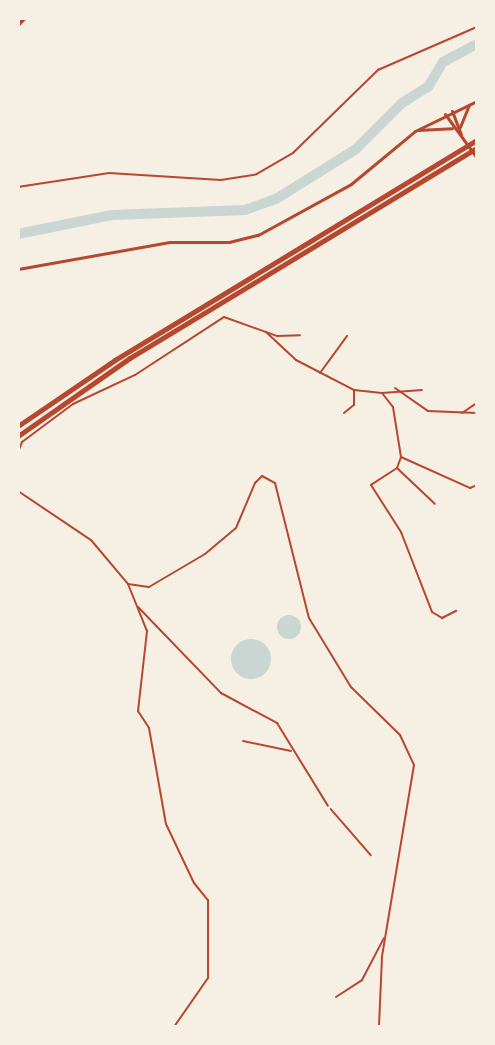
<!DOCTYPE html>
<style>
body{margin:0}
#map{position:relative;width:495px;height:1045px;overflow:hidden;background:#f6efe4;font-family:"DM Sans",sans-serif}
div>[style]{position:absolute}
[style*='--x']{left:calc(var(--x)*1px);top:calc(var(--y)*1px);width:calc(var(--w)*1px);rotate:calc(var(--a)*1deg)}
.water>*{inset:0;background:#c9d6d2}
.round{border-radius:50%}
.river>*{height:10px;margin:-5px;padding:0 5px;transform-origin:5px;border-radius:5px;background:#c9d6d2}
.path>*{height:1.5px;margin:-0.75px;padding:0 0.75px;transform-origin:0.75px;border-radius:0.75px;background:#b5482f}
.service>*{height:1.5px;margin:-0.75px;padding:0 0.75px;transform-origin:0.75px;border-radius:0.75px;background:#b5482f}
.minor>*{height:2px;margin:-1px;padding:0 1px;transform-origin:1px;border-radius:1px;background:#b5482f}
.tertiary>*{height:3px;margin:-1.5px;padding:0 1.5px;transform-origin:1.5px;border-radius:1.5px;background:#b5482f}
.primary>*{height:4px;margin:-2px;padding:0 2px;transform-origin:2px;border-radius:2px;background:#b5482f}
.motorway>*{height:4.5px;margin:-2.25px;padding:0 2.25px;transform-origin:2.25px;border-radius:2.25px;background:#b5482f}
span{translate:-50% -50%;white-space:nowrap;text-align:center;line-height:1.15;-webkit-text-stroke:4.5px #f6efe4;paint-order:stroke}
.frame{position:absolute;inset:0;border:20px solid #f6efe4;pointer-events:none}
</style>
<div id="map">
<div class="water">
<div class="round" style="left:277px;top:615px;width:24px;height:24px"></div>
<div class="round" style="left:231px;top:639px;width:40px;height:40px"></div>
</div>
<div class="river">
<div style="--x:18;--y:234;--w:96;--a:-11.4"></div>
<div style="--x:112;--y:215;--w:133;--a:-2.2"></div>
<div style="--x:245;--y:210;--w:33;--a:-20"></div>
<div style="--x:276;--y:199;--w:94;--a:-32"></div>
<div style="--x:356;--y:149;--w:65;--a:-45"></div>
<div style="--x:402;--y:103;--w:31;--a:-32"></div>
<div style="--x:428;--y:87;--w:29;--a:-59"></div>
<div style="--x:443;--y:62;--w:38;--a:-28"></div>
</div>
<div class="path">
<div style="--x:331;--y:809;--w:61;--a:49"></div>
</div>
<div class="service">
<div style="--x:18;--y:187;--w:92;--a:-8.7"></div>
<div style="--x:109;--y:173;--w:112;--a:3.6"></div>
<div style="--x:221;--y:180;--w:36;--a:-9"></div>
<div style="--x:257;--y:174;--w:42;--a:-30.3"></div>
<div style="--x:293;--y:153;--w:119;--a:-44.3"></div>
<div style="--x:378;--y:70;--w:108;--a:-23.5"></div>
</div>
<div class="minor">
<div style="--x:266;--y:332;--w:41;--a:43"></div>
<div style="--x:296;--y:360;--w:65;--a:27.3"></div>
<div style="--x:354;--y:390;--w:28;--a:6"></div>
<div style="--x:382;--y:393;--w:18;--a:52"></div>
<div style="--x:393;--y:407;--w:51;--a:80.9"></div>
<div style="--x:401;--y:457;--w:12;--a:110"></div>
<div style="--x:397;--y:468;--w:31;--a:147"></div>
<div style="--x:371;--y:485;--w:56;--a:57.4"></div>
<div style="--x:401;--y:532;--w:86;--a:68.8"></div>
<div style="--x:432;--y:612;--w:12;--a:31"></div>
<div style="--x:442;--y:618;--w:16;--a:-27"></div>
<div style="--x:320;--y:373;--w:46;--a:-53.9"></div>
<div style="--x:395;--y:388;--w:40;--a:34.9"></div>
<div style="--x:428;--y:411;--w:49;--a:2.3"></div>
<div style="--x:382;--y:393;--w:40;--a:-4.3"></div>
<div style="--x:344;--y:413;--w:13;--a:-39"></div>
<div style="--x:354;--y:405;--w:15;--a:-90"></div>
<div style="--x:462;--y:413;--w:18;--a:-34"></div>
<div style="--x:18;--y:452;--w:11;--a:-68"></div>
<div style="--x:22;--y:442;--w:64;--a:-36.7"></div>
<div style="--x:73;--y:404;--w:68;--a:-25.1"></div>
<div style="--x:135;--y:375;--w:106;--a:-33.1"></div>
<div style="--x:224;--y:317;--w:56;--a:19.7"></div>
<div style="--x:277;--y:336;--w:23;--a:-2"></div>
<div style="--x:401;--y:457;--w:76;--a:24.2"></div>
<div style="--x:470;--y:488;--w:8;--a:-23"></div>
<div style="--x:397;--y:468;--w:52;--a:43.5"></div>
<div style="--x:18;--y:491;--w:88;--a:33.9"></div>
<div style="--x:91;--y:540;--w:57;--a:49.9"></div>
<div style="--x:128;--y:584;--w:51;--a:68"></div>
<div style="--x:147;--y:631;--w:81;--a:96.4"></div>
<div style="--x:138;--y:711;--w:20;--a:57"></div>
<div style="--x:149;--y:728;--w:97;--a:80"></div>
<div style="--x:166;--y:824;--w:65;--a:64.6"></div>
<div style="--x:194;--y:883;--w:22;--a:51"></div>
<div style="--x:208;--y:900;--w:78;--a:90"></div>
<div style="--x:208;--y:978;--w:60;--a:124.8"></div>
<div style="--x:128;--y:584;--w:21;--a:8"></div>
<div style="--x:149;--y:587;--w:65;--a:-30.5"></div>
<div style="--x:205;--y:554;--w:40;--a:-40"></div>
<div style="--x:236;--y:528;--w:49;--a:-67.1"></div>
<div style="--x:255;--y:483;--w:10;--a:-45"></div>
<div style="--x:262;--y:476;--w:15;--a:28"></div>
<div style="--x:275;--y:483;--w:139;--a:75.9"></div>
<div style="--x:309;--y:618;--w:81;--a:58.7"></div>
<div style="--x:351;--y:687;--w:69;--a:44.4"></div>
<div style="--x:400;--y:735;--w:33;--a:65"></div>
<div style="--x:414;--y:765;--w:195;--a:99.5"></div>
<div style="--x:382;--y:957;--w:70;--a:92.5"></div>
<div style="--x:138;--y:607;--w:120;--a:46"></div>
<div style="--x:221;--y:693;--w:64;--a:28.2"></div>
<div style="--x:277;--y:723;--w:97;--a:58.4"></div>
<div style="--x:243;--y:741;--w:49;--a:11.8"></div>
<div style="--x:18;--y:893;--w:50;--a:90"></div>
<div style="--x:336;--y:997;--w:31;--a:-33"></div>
<div style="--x:362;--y:980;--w:47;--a:-62.4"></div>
</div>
<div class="tertiary">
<div style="--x:452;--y:111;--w:25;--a:69"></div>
<div style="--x:445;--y:114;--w:54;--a:54"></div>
<div style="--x:460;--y:127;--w:24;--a:-68"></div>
<div style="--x:418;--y:130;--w:34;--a:-3"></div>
<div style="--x:18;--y:269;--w:154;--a:-10.1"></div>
<div style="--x:170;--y:242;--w:59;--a:0"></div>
<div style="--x:229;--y:242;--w:30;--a:-14"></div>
<div style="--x:258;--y:235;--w:106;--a:-28.7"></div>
<div style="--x:351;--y:184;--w:83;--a:-39.6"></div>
<div style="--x:415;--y:131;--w:69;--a:-25.8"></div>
</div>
<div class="primary">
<div style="--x:18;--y:25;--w:10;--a:-45"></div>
</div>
<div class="motorway">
<div style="--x:18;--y:426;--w:117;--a:-34.2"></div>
<div style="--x:115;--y:360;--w:424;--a:-31.3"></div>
<div style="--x:18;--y:436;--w:136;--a:-34.9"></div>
<div style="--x:130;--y:358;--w:406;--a:-31.2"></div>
</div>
<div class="frame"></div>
</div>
